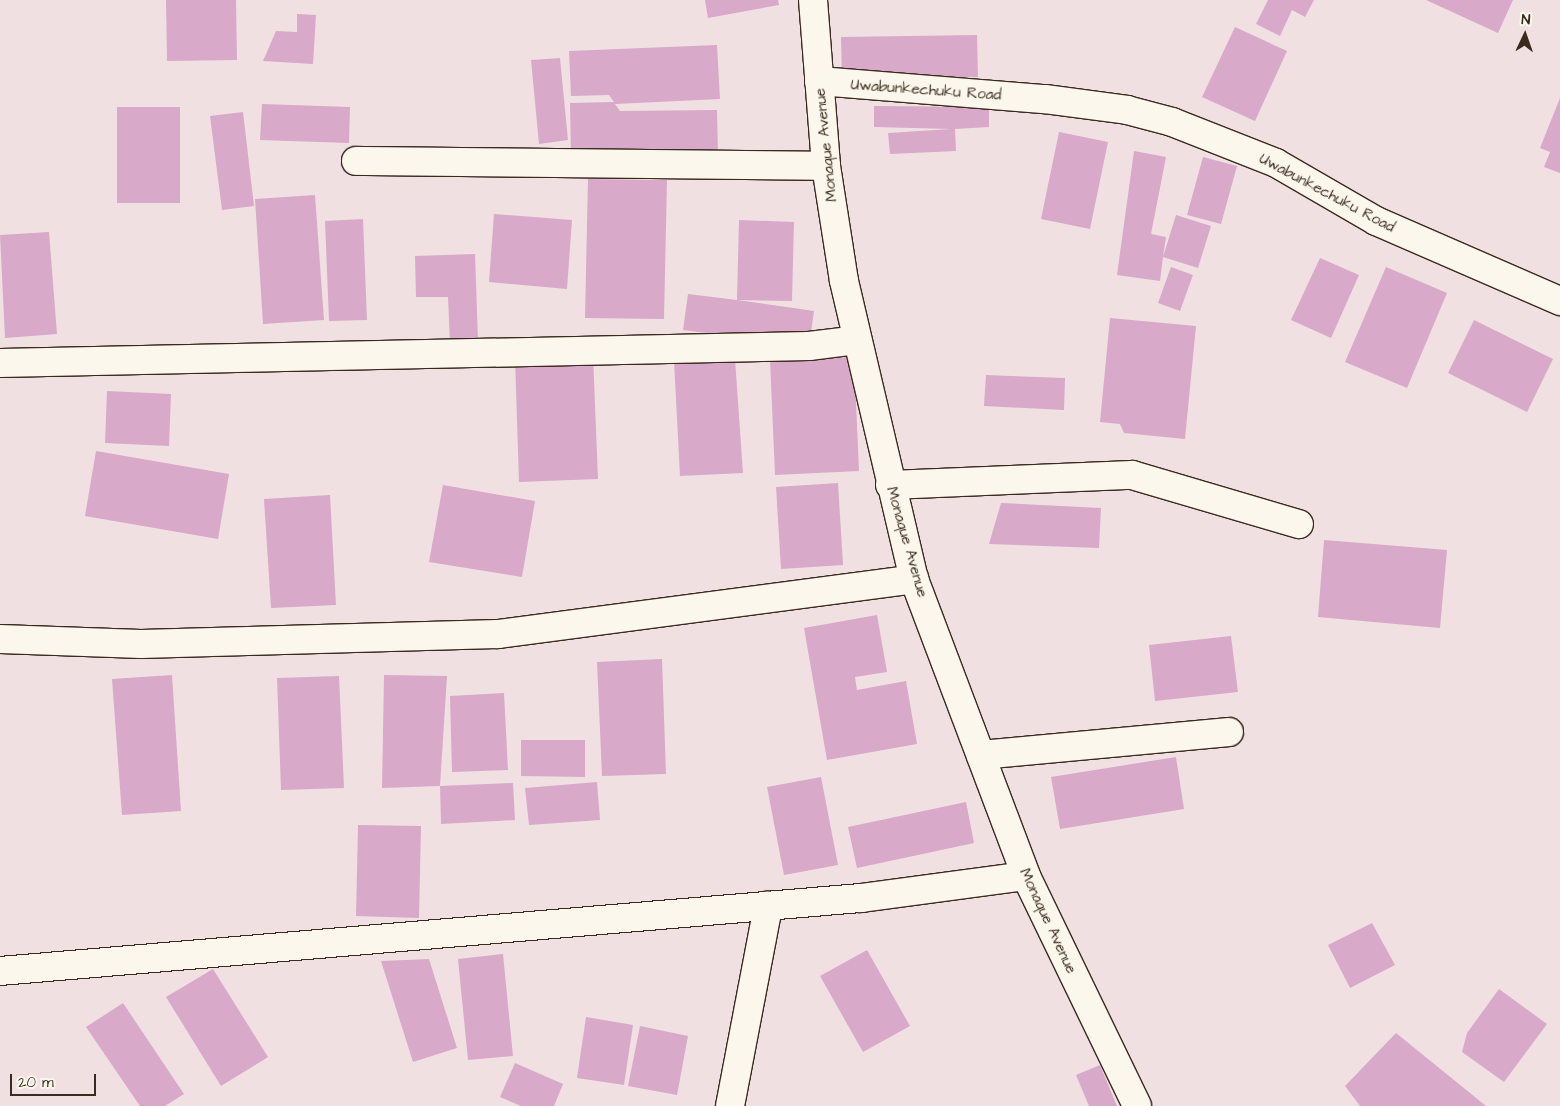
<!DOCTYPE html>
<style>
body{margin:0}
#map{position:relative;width:1560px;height:1106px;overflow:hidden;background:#f0e0e2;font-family:"Architects Daughter",sans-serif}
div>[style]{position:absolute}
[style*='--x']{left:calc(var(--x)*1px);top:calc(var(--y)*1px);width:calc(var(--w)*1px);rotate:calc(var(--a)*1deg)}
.building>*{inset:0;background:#d8a9c9}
.roads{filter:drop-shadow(1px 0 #3b2a1e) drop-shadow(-1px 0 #3b2a1e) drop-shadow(0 1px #3b2a1e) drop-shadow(0 -1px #3b2a1e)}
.minor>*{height:28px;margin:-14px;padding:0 14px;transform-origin:14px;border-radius:14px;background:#fbf7ec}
span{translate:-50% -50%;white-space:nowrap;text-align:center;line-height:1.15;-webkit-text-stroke:4px #fbf7ec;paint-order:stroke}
.street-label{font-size:15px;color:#3b2a1e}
.north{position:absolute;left:1500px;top:10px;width:50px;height:50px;-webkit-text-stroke:4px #fbf7ec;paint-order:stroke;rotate:3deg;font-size:14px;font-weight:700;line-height:20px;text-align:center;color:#3b2a1e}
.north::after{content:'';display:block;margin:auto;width:18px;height:22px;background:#3b2a1e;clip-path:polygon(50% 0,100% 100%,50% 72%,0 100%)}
.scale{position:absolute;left:10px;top:1074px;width:86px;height:22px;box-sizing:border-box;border:2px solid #3b2a1e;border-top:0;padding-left:6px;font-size:15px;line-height:18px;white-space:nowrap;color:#3b2a1e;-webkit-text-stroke:4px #fbf7ec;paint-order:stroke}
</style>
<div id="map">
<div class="building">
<div style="clip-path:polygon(166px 0,236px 0,237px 60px,167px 61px)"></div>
<div style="clip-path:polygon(705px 0,778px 0,779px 5px,708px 18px)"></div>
<div style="clip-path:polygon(1268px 0,1314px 0,1305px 17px,1292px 10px,1280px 36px,1256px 24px)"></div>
<div style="clip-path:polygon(1426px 0,1513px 0,1498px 33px)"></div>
<div style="clip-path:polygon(297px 14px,316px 15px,313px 64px,263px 61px,276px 31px,297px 32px)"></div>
<div style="clip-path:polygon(1235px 27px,1287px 51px,1255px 121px,1202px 97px)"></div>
<div style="clip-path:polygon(977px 35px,978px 77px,842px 79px,841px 37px)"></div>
<div style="clip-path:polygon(717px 45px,720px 99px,615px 104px,620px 111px,717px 110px,718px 154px,571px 157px,570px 103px,614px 102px,609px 95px,571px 96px,569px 51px)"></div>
<div style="clip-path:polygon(560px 58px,568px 140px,539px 144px,531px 60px)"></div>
<div style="clip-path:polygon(1560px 98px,1560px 173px,1544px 167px,1550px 152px,1540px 148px)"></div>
<div style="clip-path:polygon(262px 104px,350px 107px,349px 143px,260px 140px)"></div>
<div style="clip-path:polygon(874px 106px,989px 107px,989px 127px,955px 129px,956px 151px,890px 154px,888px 133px,951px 129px,874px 127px)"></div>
<div style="clip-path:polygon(117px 107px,180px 107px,180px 203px,117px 203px)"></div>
<div style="clip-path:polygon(243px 112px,254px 206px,222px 210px,210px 116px)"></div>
<div style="clip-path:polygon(1059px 132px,1108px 142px,1090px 229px,1041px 219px)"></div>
<div style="clip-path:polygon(1134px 151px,1166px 157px,1151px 234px,1166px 237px,1163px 257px,1176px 215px,1211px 226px,1198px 268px,1163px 257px,1160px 281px,1117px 275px)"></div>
<div style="clip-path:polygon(1203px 157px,1237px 166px,1221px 224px,1187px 215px)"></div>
<div style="clip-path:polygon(588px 179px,667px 180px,664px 319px,585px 318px)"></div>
<div style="clip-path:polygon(315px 195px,324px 320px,263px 324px,255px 199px)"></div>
<div style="clip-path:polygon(494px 214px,572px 220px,567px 289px,489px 282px)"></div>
<div style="clip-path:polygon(363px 219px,367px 320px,329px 321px,325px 221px)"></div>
<div style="clip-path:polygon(739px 220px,794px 222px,792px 301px,737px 300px,814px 311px,809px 346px,683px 330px,688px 294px,737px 300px)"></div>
<div style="clip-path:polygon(49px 232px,57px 334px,5px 338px,0 235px)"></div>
<div style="clip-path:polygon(475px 254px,478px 341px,450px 342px,448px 297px,416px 297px,415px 256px)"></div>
<div style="clip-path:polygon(1320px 258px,1359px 275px,1331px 338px,1291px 320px)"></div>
<div style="clip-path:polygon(1171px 267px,1193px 275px,1180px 311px,1158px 303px)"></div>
<div style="clip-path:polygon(1386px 267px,1447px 293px,1407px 388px,1345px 362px)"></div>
<div style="clip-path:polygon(1110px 318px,1196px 326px,1185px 439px,1124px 433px,1120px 424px,1100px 422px)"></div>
<div style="clip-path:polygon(1474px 320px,1553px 359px,1527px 412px,1448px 373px)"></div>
<div style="clip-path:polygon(593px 355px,598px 479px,519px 482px,515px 358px)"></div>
<div style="clip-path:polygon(854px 357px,859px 471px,775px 475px,770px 360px)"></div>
<div style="clip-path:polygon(735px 359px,743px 473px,680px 476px,674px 361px)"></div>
<div style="clip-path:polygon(986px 375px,1065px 378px,1064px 410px,984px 406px)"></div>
<div style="clip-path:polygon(107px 391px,171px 394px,169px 446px,105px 443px)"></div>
<div style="clip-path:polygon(96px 451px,229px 474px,218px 539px,85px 516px)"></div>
<div style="clip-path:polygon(838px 483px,843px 565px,781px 569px,776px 487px)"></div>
<div style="clip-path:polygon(443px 485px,535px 501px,522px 577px,429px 562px)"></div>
<div style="clip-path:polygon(330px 495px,336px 605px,271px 608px,264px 499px)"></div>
<div style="clip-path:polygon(1001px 503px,1101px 508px,1099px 548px,989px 544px)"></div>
<div style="clip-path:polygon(1324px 540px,1447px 550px,1440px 628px,1318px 617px)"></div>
<div style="clip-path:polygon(877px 615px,887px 672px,855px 677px,857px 690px,906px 681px,917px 744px,827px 760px,804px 628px)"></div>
<div style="clip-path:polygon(1231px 636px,1238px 692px,1155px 701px,1149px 645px)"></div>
<div style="clip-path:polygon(662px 659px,666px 774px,602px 776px,597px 662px)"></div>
<div style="clip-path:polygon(172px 675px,181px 811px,122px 815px,112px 679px)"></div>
<div style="clip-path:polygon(384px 675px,447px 676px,440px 786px,382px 788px)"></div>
<div style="clip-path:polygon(339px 676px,344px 788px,281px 790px,277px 678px)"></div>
<div style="clip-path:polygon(504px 693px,508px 770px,452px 772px,450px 696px)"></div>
<div style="clip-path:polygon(521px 740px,585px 740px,585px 777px,521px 776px)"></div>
<div style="clip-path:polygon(1176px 757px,1184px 809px,1060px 829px,1051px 777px)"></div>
<div style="clip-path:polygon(821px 777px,838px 865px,784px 875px,767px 787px)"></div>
<div style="clip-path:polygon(597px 782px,600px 820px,529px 825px,525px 788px)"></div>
<div style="clip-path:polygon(513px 783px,515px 820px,441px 824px,440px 786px)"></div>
<div style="clip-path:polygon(966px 802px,974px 843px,857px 868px,848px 827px)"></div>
<div style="clip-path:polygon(358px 825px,421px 826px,419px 918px,356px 916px)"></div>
<div style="clip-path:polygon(1372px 923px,1395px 965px,1350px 988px,1328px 945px)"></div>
<div style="clip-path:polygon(867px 950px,910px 1026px,863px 1052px,820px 976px)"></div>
<div style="clip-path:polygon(503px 954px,513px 1056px,468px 1060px,458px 959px)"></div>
<div style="clip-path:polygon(429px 959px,457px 1048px,413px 1062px,381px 961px)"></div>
<div style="clip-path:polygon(213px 969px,268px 1057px,221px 1086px,166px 997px)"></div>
<div style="clip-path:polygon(1499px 989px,1547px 1024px,1504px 1082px,1462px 1052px,1467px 1033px)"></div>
<div style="clip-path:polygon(123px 1003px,184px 1094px,165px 1106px,140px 1106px,86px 1027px)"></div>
<div style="clip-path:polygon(586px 1017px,633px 1025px,624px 1085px,577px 1078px)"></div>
<div style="clip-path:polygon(640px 1026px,688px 1036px,677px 1095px,628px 1086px)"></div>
<div style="clip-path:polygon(1396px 1033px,1486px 1106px,1360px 1106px,1345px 1086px)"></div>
<div style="clip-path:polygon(515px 1063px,563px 1084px,554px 1106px,521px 1106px,500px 1097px)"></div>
<div style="clip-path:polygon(1100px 1065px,1117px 1106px,1089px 1106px,1076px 1075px)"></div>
</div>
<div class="roads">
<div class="minor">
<div style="--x:813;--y:0;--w:167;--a:85.5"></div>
<div style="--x:826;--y:166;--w:116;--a:81.1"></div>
<div style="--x:844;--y:281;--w:306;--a:76.8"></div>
<div style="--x:914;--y:579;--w:317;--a:69.3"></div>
<div style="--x:1026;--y:876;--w:255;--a:64.2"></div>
<div style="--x:819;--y:81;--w:227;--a:4.6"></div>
<div style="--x:1045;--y:99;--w:83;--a:7.6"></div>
<div style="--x:1127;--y:110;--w:47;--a:14.9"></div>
<div style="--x:1172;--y:122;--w:112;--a:21.5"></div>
<div style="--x:1276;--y:163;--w:116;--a:30.1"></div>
<div style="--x:1376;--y:221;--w:201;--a:23.5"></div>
<div style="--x:356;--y:161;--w:470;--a:0.6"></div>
<div style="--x:0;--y:363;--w:809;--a:-1.2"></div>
<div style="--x:809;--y:346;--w:48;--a:-7.1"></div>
<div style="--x:890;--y:485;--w:242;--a:-2.4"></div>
<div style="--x:1132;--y:475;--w:174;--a:16.4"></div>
<div style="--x:0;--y:639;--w:141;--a:2"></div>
<div style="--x:141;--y:644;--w:357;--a:-1.6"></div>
<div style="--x:498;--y:634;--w:420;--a:-7.5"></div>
<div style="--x:981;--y:755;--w:249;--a:-5.3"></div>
<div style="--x:0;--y:971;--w:864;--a:-4.85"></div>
<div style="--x:861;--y:898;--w:166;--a:-7.6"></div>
<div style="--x:730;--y:1106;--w:204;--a:-79.2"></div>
</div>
</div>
<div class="street-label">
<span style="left:926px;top:90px;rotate:4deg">Uwabunkechuku Road</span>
<span style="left:826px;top:145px;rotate:-96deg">Monaque Avenue</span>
<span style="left:1327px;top:193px;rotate:28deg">Uwabunkechuku Road</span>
<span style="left:907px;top:542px;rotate:74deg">Monaque Avenue</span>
<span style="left:1048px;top:921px;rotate:65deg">Monaque Avenue</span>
</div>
<div class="north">N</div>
<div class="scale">20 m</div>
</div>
